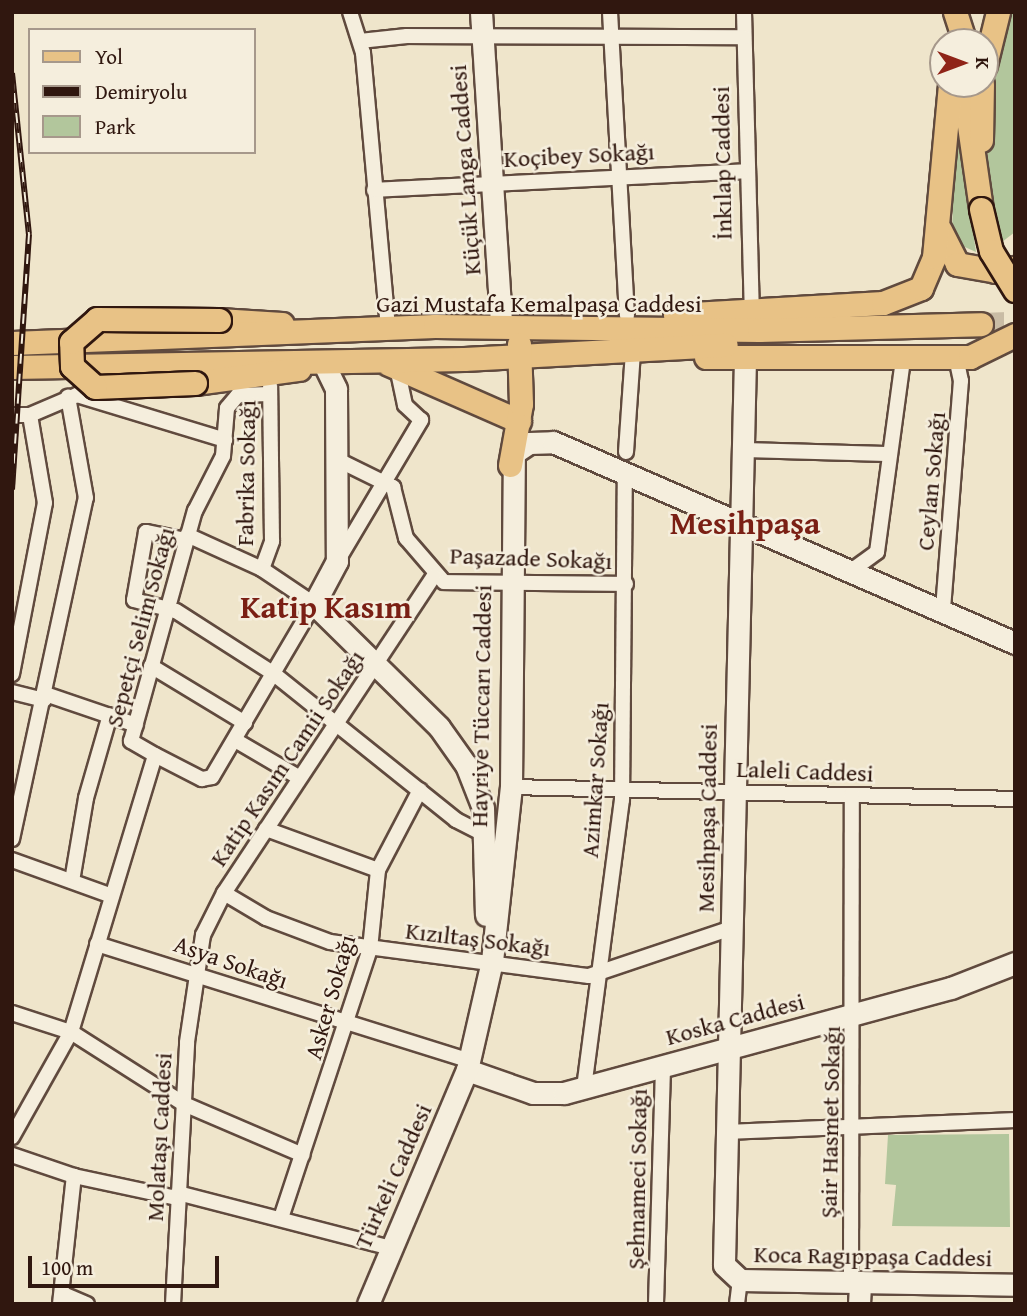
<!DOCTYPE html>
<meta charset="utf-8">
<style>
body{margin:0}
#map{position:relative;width:1027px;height:1316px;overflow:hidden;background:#efe5cb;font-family:"Gentium Book Plus",serif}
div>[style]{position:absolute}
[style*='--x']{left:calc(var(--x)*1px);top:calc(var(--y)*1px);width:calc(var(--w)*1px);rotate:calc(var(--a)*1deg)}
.green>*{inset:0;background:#b2c69c}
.primary-tunnel>*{height:23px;margin-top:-11.5px;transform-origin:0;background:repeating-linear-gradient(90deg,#c9bca5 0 23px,transparent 0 34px)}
.roads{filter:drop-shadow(2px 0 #604a3e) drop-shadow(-2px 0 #604a3e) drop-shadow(0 2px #604a3e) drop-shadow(0 -2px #604a3e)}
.street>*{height:14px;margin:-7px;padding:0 7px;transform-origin:7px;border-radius:7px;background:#f5eedd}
.secondary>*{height:21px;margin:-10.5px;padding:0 10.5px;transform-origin:10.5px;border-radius:10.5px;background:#f5eedd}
.primary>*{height:23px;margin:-11.5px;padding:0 11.5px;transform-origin:11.5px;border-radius:11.5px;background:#e8c286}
.rail>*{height:6px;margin-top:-3px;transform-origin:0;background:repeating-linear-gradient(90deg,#f5eedd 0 10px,#30170f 0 20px);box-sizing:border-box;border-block:2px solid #30170f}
.bridges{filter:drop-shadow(2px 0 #30170f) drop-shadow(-2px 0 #30170f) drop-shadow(0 2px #30170f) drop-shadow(0 -2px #30170f)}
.primary-bridge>*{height:23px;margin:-11.5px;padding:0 11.5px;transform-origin:11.5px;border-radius:11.5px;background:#e8c286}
span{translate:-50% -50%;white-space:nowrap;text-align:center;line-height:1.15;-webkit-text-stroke:5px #f5eedd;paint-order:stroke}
.street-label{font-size:24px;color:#30170f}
.district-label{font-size:32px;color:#7a1f14;font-weight:700}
.frame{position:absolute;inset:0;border:14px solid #30170f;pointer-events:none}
.legend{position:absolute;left:28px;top:28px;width:228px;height:126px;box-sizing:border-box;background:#f5eedd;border:2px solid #a6988b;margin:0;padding:9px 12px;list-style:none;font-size:21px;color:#30170f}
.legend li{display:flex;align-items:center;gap:14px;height:35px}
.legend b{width:35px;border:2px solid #a6988b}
.north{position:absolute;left:929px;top:28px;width:70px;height:70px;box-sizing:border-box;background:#f5eedd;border:2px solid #a6988b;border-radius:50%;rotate:90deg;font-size:19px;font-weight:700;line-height:28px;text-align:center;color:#30170f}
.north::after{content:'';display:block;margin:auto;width:24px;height:32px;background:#8f2418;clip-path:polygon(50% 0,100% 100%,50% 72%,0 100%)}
.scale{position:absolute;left:28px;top:1256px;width:191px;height:32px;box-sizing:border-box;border:4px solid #30170f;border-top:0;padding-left:9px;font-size:21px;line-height:24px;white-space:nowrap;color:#30170f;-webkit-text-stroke:5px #f5eedd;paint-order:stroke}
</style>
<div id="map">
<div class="green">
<div style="clip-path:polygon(1004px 12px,1015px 12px,1015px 232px,1002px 242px,989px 185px,985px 105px)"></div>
<div style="clip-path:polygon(955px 137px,959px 137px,976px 252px,958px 244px,952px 233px)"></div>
<div style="clip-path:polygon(1009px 1134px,1010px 1227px,892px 1226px,896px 1185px,885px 1184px,888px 1135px)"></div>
</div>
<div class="primary-tunnel">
<div style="--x:981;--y:324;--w:34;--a:-2"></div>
</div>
<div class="roads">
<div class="street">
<div style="--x:350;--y:12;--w:43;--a:72.4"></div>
<div style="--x:363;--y:53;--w:277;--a:84.8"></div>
<div style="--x:610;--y:12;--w:304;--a:86.8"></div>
<div style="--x:744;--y:12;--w:300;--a:88.5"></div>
<div style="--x:360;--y:41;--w:47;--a:-6.1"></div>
<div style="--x:407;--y:36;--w:337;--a:0.2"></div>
<div style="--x:374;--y:190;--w:370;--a:-2.9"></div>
<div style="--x:12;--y:415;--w:18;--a:0"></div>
<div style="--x:30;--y:415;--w:51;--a:-23.1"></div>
<div style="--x:77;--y:395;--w:155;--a:16.9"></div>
<div style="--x:743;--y:450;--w:145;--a:1.6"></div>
<div style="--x:626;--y:452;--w:101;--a:-86"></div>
<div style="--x:336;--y:459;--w:64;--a:26.2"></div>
<div style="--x:393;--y:487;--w:53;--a:75.7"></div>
<div style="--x:406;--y:538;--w:58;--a:49.2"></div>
<div style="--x:444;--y:582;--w:182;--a:0.6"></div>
<div style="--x:186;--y:540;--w:41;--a:-168.7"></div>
<div style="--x:146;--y:532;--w:69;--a:100"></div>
<div style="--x:134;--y:600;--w:43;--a:14.7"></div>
<div style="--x:176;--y:611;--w:117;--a:32.7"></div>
<div style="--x:274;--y:674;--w:233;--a:38.7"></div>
<div style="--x:456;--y:820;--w:33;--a:27"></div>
<div style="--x:338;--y:560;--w:163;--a:-59.3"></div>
<div style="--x:421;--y:420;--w:22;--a:-137"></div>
<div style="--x:405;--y:405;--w:38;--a:-102"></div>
<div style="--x:262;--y:569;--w:30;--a:-70"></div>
<div style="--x:272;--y:541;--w:155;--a:-90.7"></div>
<div style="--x:851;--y:571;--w:32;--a:-36"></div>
<div style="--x:877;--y:552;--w:195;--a:-82.3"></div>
<div style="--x:943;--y:609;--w:229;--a:-85.5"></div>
<div style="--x:961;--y:381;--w:25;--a:-102"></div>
<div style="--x:151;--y:666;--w:110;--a:31.2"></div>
<div style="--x:12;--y:674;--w:174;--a:-79.1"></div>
<div style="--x:45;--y:503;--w:89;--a:-99.7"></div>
<div style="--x:12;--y:692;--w:33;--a:14"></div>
<div style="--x:45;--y:694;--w:96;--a:18.8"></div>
<div style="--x:235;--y:740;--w:75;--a:30.3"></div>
<div style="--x:155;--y:755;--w:53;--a:27.1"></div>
<div style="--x:202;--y:779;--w:10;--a:-11"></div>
<div style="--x:212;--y:777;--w:201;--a:-59.5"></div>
<div style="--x:314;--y:604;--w:63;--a:-146.1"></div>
<div style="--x:262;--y:569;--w:82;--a:-155.6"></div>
<div style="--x:511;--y:787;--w:504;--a:1.36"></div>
<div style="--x:266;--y:829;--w:119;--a:20.1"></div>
<div style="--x:12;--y:839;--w:349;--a:-77.8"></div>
<div style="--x:86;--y:498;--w:103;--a:-100.1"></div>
<div style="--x:12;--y:860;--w:106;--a:19.8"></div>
<div style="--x:72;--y:881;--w:84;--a:-80.4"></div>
<div style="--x:86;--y:798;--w:86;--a:-73.9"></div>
<div style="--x:224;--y:893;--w:49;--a:30.8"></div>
<div style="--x:266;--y:918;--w:68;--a:20.6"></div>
<div style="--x:330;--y:942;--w:261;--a:7.5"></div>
<div style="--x:589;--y:976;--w:151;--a:-18.6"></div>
<div style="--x:97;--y:944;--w:391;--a:17.4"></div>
<div style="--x:12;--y:1013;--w:62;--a:17.9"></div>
<div style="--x:71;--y:1032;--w:134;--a:32.5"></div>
<div style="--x:184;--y:1104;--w:129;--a:23.2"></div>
<div style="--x:584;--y:1088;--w:290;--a:-82.5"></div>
<div style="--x:622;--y:800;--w:326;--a:-89.5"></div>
<div style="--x:727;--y:1132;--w:288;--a:-2.4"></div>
<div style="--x:12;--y:1137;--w:120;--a:-60.7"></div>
<div style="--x:71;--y:1032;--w:289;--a:-73.1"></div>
<div style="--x:155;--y:755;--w:28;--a:-150"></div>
<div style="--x:131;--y:741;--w:239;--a:-74.5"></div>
<div style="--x:195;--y:511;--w:62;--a:-63"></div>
<div style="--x:223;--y:456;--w:48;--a:-85.2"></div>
<div style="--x:227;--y:408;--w:17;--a:-50"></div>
<div style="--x:238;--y:395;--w:32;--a:-2"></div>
<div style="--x:12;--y:1155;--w:65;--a:18.7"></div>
<div style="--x:74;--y:1176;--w:105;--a:12.1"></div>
<div style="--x:178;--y:1193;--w:219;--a:14.5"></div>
<div style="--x:281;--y:1218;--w:283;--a:-71.7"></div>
<div style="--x:370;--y:949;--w:79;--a:-84.2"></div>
<div style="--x:378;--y:870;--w:90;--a:-62.3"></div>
<div style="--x:851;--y:1282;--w:487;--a:-89.9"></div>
<div style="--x:63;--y:1294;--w:26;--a:23"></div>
<div style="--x:60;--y:1304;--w:129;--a:-83.8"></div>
<div style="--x:173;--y:1304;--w:262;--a:-86.9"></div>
<div style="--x:187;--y:1042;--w:108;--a:-81.5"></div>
<div style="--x:203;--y:935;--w:47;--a:-63.4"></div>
<div style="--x:224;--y:893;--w:380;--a:-56.5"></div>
<div style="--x:656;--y:1304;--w:239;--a:-88.3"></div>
<div style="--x:737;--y:1304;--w:24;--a:-83"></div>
</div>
<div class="secondary">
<div style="--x:481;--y:12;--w:314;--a:86.3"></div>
<div style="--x:745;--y:358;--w:907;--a:91.33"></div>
<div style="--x:724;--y:1265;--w:22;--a:43"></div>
<div style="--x:740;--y:1280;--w:275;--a:1"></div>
<div style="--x:323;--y:362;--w:30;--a:64"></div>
<div style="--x:336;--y:389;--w:172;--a:89.7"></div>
<div style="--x:337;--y:561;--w:49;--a:118.1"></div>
<div style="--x:314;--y:604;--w:175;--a:44.5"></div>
<div style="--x:439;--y:727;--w:47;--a:54.6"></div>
<div style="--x:466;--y:765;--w:46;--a:68.4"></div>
<div style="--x:483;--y:808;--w:107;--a:88.4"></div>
<div style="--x:467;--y:1070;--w:70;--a:19.2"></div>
<div style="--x:533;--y:1093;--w:31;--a:0"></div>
<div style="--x:564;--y:1093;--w:401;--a:-15.2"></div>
<div style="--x:951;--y:988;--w:69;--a:-21.3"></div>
<div style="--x:368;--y:1304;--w:254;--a:-67.1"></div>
<div style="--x:467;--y:1070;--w:112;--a:-77.1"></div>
<div style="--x:492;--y:961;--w:175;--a:-83.8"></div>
<div style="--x:511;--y:787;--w:334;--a:-89.5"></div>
<div style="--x:514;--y:453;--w:18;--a:-34"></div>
<div style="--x:529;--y:443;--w:24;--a:-2"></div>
<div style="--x:553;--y:442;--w:504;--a:23.51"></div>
<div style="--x:859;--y:1304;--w:22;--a:-87"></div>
</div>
<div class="primary">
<div style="--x:955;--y:12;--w:32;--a:72"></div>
<div style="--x:985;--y:65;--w:55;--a:-76.2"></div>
<div style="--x:963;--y:84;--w:126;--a:81.8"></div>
<div style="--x:981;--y:140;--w:56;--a:-89"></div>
<div style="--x:940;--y:230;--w:38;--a:63"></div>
<div style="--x:957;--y:264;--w:39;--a:10"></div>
<div style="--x:995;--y:271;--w:20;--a:-9"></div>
<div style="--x:675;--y:315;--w:208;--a:-3.3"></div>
<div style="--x:883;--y:303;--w:41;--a:-21.5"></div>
<div style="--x:921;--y:288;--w:34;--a:-67"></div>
<div style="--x:934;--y:257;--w:174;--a:-84.7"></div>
<div style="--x:219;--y:320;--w:63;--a:3.6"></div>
<div style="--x:12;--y:343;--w:423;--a:-2.3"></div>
<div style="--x:435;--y:326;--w:324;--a:0.7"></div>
<div style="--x:759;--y:330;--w:222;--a:-1.5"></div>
<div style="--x:706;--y:357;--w:264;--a:0"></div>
<div style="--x:970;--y:357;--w:50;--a:-26.1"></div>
<div style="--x:389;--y:364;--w:142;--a:23.7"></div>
<div style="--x:12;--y:367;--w:452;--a:-1"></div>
<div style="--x:464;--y:359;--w:262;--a:-3.1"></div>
<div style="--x:195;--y:383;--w:105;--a:-7.7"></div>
<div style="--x:510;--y:465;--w:62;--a:-79.8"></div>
<div style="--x:521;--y:404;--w:60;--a:-91.9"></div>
</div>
</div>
<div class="rail">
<div style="--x:12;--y:73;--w:162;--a:84"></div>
<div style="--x:29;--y:234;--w:256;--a:93.8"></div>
</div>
<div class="bridges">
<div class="primary-bridge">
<div style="--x:981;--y:209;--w:43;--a:76.6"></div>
<div style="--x:991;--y:251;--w:46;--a:58.4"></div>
<div style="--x:195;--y:383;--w:100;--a:177.7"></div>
<div style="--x:95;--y:387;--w:31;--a:-138"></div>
<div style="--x:72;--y:366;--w:24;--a:-92"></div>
<div style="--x:71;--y:342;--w:35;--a:-41"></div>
<div style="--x:97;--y:319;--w:122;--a:0.5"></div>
</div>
</div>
<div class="street-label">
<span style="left:579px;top:155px;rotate:-3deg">Koçibey Sokağı</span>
<span style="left:722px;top:163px;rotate:-91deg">İnkılap Caddesi</span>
<span style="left:465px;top:170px;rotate:-94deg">Küçük Langa Caddesi</span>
<span style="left:539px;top:304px">Gazi Mustafa Kemalpaşa Caddesi</span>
<span style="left:246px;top:473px;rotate:-89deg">Fabrika Sokağı</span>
<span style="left:931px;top:481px;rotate:-85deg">Ceylan Sokağı</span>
<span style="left:531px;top:558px;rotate:2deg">Paşazade Sokağı</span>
<span style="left:140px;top:627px;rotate:-75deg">Sepetçi Selim Sokağı</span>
<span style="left:481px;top:706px;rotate:-89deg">Hayriye Tüccarı Caddesi</span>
<span style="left:287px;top:758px;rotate:-56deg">Katip Kasım Camii Sokağı</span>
<span style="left:805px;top:771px;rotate:2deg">Laleli Caddesi</span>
<span style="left:595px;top:780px;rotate:-86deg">Azimkar Sokağı</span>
<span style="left:707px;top:818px;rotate:-89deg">Mesihpaşa Caddesi</span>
<span style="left:478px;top:939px;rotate:7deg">Kızıltaş Sokağı</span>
<span style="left:231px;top:962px;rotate:19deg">Asya Sokağı</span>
<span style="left:330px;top:997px;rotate:-74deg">Asker Sokağı</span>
<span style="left:735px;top:1019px;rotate:-15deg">Koska Caddesi</span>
<span style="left:830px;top:1122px;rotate:-89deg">Şair Hasmet Sokağı</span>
<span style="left:159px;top:1137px;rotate:-87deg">Molataşı Caddesi</span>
<span style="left:393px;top:1176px;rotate:-66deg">Türkeli Caddesi</span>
<span style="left:637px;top:1179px;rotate:-89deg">Şehnameci Sokağı</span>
<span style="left:873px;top:1256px;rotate:1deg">Koca Ragıppaşa Caddesi</span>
</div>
<div class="district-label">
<span style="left:745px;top:523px">Mesihpaşa</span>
<span style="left:326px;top:607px">Katip Kasım</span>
</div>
<div class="frame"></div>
<ul class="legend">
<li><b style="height:9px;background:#e8c286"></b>Yol</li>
<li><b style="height:9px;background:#30170f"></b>Demiryolu</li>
<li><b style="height:19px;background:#b2c69c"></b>Park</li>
</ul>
<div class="north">K</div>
<div class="scale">100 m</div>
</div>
